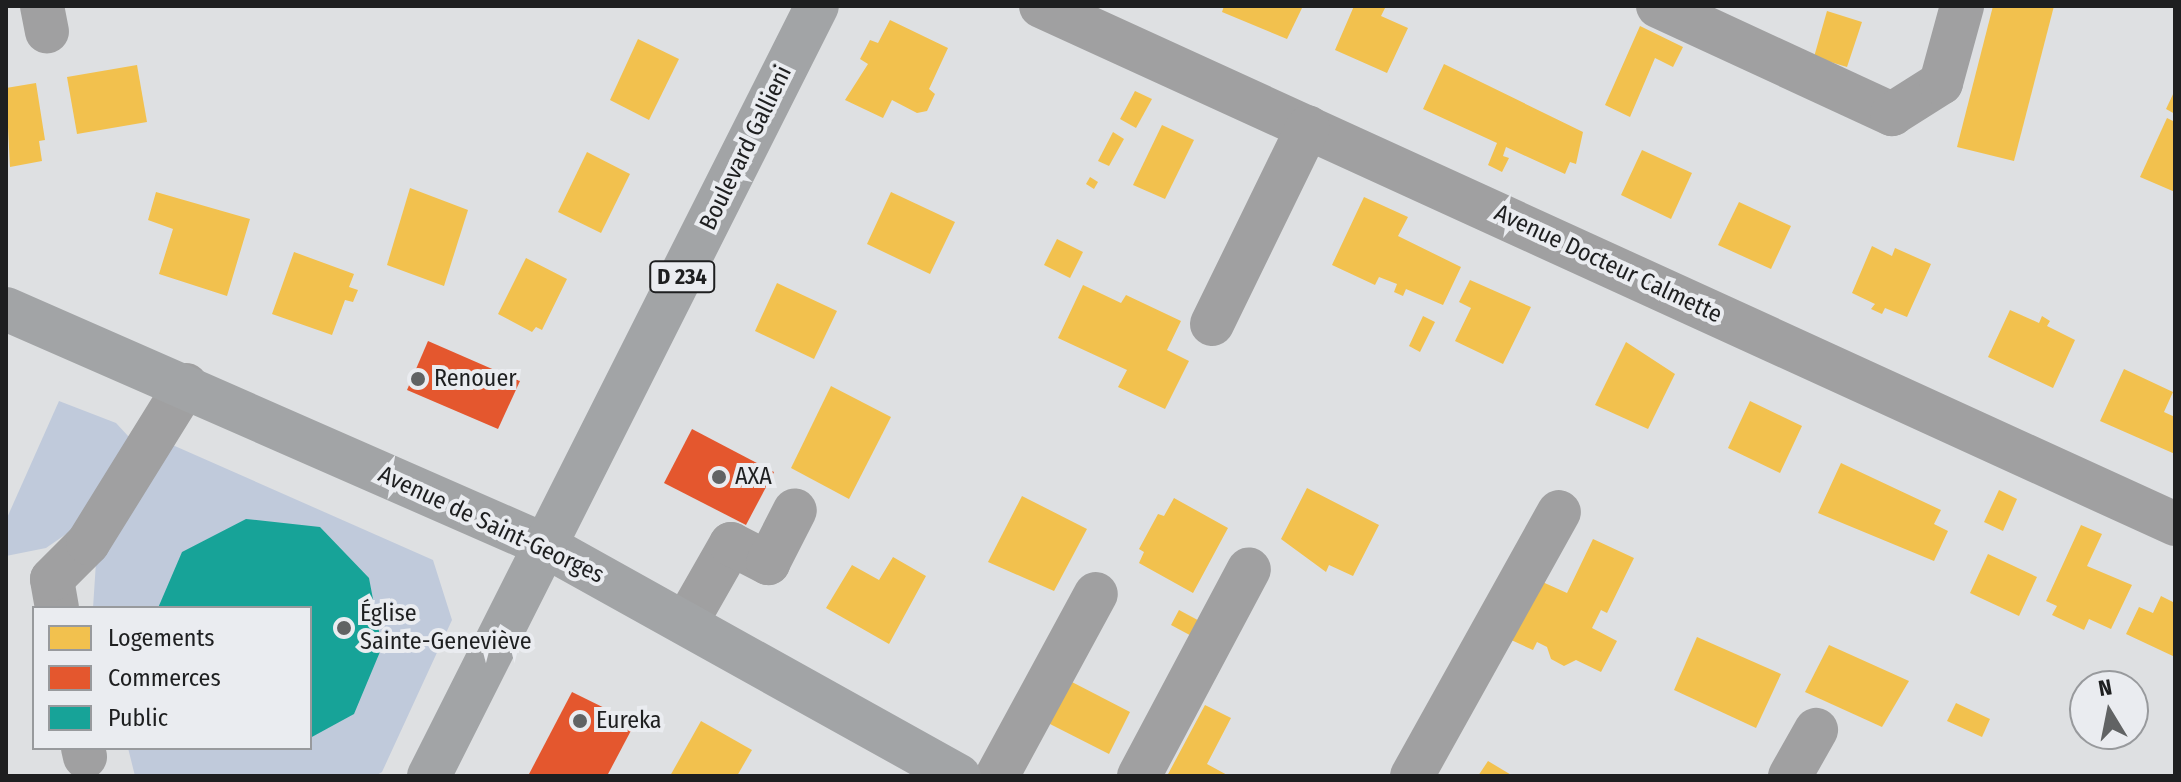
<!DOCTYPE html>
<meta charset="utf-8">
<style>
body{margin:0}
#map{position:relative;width:2181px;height:782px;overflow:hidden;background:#dee0e2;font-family:"Fira Sans Condensed",sans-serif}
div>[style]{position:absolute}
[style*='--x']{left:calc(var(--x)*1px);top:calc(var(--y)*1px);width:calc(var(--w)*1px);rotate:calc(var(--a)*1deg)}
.green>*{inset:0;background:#c0cadb}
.homes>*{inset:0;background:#f2c14e}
.shops>*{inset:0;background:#e4572e}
.public>*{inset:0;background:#17a398}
.minor>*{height:44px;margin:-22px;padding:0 22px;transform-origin:22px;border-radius:22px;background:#a0a0a1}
.major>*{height:44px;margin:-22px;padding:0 22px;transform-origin:22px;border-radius:22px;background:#a2a4a6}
.dots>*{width:22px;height:22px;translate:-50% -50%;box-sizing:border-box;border:4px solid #eaecf0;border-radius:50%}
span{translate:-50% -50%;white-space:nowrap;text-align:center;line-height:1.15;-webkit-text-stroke:8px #eaecf0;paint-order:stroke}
.shield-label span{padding:2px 6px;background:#eaecf0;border:2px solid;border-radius:6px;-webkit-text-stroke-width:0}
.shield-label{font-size:22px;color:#1e1f20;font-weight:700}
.street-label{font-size:24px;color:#1e1f20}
.poi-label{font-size:24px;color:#1e1f20}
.left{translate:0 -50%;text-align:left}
.frame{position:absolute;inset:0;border:8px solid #1e1f20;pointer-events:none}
.legend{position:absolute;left:32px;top:606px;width:280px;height:144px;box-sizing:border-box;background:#eaecf0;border:2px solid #989a9d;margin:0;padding:10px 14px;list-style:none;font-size:24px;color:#1e1f20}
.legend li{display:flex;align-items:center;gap:16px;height:40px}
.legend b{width:40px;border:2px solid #989a9d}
.north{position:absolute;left:2069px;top:670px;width:80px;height:80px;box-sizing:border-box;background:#eaecf0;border:2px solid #989a9d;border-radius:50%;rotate:350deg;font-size:22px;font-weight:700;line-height:32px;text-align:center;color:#1e1f20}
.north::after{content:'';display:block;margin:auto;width:28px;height:36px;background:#616364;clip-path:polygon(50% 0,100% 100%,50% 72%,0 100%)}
</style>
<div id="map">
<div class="green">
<div style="clip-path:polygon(59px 401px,116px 423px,129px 437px,75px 528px,46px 548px,6px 556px,6px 520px)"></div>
<div style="clip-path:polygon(168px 443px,433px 560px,452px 620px,382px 772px,375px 776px,135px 776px,128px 748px,310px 748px,310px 608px,93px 608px,96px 562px)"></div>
</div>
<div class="homes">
<div style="clip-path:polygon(1224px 6px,1303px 6px,1287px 39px,1222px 12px)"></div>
<div style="clip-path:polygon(1354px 6px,1386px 6px,1381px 16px,1408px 28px,1387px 73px,1335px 50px)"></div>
<div style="clip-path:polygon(1993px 6px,2054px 6px,2014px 161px,1957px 147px)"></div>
<div style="clip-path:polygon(1827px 11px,1862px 22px,1847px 67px,1814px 57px)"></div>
<div style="clip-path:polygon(890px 20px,948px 48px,929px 89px,935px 94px,927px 111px,917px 113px,892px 100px,883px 118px,845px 100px,868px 64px,860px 59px,870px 40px,878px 43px)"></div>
<div style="clip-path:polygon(1640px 26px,1683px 47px,1673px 67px,1655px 58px,1630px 117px,1605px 105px)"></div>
<div style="clip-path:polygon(638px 39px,679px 59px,649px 120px,610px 100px)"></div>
<div style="clip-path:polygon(1444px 64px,1583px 132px,1576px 164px,1570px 162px,1565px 174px,1506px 147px,1503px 156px,1509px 158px,1502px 172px,1488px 165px,1497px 143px,1423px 109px)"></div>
<div style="clip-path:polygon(137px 65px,147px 122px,77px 134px,67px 77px)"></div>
<div style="clip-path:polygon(36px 83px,45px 140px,39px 141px,42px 161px,10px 167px,6px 88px)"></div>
<div style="clip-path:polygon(2175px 90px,2175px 114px,2166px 109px)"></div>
<div style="clip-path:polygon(1135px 91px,1152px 99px,1136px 128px,1120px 119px)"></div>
<div style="clip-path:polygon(2167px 118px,2175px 122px,2175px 192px,2140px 177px)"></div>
<div style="clip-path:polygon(1162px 125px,1194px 140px,1165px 199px,1133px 185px)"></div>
<div style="clip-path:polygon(1113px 132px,1124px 139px,1109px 166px,1098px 161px)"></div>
<div style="clip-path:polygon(1642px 150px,1692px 173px,1671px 219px,1621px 195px)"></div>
<div style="clip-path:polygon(587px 152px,630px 174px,601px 233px,558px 212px)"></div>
<div style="clip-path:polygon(1090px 177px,1098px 182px,1094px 189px,1086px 184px)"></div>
<div style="clip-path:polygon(410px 188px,468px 210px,444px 286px,387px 265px)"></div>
<div style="clip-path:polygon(156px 192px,250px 219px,227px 296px,159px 274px,173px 229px,148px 220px)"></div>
<div style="clip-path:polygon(891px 192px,955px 222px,930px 274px,867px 244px)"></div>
<div style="clip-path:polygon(1364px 197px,1408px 217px,1398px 236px,1461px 267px,1443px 305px,1406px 289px,1403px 296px,1394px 292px,1397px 284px,1379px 277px,1375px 285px,1332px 265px)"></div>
<div style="clip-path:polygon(1739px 202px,1791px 226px,1771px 269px,1718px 245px)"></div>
<div style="clip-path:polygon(1057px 239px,1083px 252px,1070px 278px,1044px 265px)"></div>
<div style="clip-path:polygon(1872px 246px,1892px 256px,1895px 248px,1931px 264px,1907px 317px,1885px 308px,1882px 314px,1871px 309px,1875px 304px,1852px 293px)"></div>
<div style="clip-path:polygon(294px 252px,354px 274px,349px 287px,358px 290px,353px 302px,345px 300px,332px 335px,272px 314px)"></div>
<div style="clip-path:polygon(526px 258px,567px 279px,542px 330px,536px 327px,532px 332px,498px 314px)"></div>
<div style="clip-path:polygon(1470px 280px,1531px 307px,1503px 364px,1455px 341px,1471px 308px,1459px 302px)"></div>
<div style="clip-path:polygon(777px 283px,837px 311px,814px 359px,755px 331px)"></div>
<div style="clip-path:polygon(1083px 285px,1121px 303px,1126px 295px,1181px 321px,1167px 350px,1189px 361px,1165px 409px,1118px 387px,1127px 370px,1058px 338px)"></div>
<div style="clip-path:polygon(2010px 310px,2039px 323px,2042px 316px,2050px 321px,2047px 326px,2075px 340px,2053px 388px,1988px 357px)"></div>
<div style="clip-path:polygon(1423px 316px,1435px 322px,1420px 352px,1409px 346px)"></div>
<div style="clip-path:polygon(1626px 342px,1675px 374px,1648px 429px,1595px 405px)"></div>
<div style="clip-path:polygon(2124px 369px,2173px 392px,2164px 412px,2175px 417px,2175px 454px,2100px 421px)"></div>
<div style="clip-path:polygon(831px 386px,891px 417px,849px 499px,791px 468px)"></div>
<div style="clip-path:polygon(1750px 401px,1802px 426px,1780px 473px,1728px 448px)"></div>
<div style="clip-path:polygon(1841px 463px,1941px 510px,1934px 524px,1948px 531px,1934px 561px,1818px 513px)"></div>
<div style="clip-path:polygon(1307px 488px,1379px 525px,1353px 576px,1329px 565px,1326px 572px,1281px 539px)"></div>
<div style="clip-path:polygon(1999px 490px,2017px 499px,2003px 531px,1984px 522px)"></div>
<div style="clip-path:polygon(1022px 496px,1087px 529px,1054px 591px,988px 562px)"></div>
<div style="clip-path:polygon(1174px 498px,1228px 528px,1193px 593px,1139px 563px,1144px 552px,1139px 549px,1158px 514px,1164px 516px)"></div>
<div style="clip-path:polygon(2081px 525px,2102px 534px,2087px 566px,2132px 585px,2111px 629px,2089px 619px,2084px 630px,2052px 615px,2057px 606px,2046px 601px)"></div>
<div style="clip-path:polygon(1593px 539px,1634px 558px,1607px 613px,1601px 610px,1592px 628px,1617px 641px,1601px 672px,1576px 660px,1564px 666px,1551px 659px,1547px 647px,1537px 642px,1533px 650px,1509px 639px,1538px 580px,1567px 593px)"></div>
<div style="clip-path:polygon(1988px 554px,2037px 577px,2019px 616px,1970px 593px)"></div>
<div style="clip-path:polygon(893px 557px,926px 576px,889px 644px,826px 608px,852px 565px,879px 580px)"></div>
<div style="clip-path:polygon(2161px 596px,2175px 603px,2175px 657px,2126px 634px,2139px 607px,2153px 613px)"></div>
<div style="clip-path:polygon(1179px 610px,1207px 625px,1199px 640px,1171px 625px)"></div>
<div style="clip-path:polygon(1697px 637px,1781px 674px,1756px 728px,1674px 690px)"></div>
<div style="clip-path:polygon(1829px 645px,1909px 681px,1882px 727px,1805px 692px)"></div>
<div style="clip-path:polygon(1070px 681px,1130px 712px,1109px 754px,1048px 723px)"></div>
<div style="clip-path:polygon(1956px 703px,1990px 719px,1982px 737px,1947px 721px)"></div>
<div style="clip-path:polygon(1205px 705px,1231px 718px,1207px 764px,1229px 776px,1167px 776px)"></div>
<div style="clip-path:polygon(701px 721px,752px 750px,737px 776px,670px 776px)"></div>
<div style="clip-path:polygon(1488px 761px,1513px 776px,1478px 776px)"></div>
</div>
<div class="shops">
<div style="clip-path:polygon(428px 341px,520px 381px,498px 429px,407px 390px)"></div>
<div style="clip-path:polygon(692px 429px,774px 472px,746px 525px,664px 483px)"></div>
<div style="clip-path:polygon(572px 692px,635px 723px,607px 776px,528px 776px)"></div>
</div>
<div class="public">
<div style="clip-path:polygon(246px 519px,320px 527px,369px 578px,382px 647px,354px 714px,310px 738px,310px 608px,158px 608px,182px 552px)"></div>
</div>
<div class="minor">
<div style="--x:42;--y:6;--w:26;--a:79"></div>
<div style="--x:1041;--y:6;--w:1247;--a:24.55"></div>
<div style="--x:1658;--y:6;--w:258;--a:24.8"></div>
<div style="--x:1892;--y:114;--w:58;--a:-32.3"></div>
<div style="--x:1941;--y:83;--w:80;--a:-74.7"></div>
<div style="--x:1212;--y:324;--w:219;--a:-64"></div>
<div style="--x:57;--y:608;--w:29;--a:-100"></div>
<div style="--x:52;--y:579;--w:51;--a:-45"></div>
<div style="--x:88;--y:543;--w:186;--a:-58.2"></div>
<div style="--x:686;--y:623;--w:91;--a:-60.3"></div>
<div style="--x:731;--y:544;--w:42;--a:27.2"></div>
<div style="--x:768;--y:563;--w:59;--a:-63"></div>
<div style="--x:83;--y:748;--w:9;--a:77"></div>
<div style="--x:997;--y:776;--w:207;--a:-61.5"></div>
<div style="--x:1139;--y:776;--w:234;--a:-62"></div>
<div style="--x:1412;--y:776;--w:302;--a:-60.9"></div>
<div style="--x:1790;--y:776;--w:53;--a:-60.5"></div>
</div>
<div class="major">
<div style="--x:6;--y:309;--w:585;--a:23.67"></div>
<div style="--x:542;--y:544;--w:477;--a:29.1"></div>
<div style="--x:429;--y:776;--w:862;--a:-63.26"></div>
</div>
<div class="dots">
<div style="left:418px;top:379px;background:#616364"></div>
<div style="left:719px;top:477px;background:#616364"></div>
<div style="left:344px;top:628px;background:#616364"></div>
<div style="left:580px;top:721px;background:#616364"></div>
</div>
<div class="shield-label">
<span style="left:682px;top:277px">D 234</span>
</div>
<div class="street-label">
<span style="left:746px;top:148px;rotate:-64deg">Boulevard Gallieni</span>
<span style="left:1608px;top:264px;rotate:25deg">Avenue Docteur Calmette</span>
<span style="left:491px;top:525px;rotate:25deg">Avenue de Saint-Georges</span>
</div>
<div class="poi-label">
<span class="left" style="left:434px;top:379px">Renouer</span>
<span class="left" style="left:735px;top:477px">AXA</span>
<span class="left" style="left:360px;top:628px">Église<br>Sainte-Geneviève</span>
<span class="left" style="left:596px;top:721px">Eureka</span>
</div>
<div class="frame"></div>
<ul class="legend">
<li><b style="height:22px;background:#f2c14e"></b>Logements</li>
<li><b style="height:22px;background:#e4572e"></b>Commerces</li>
<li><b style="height:22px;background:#17a398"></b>Public</li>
</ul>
<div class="north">N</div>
</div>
